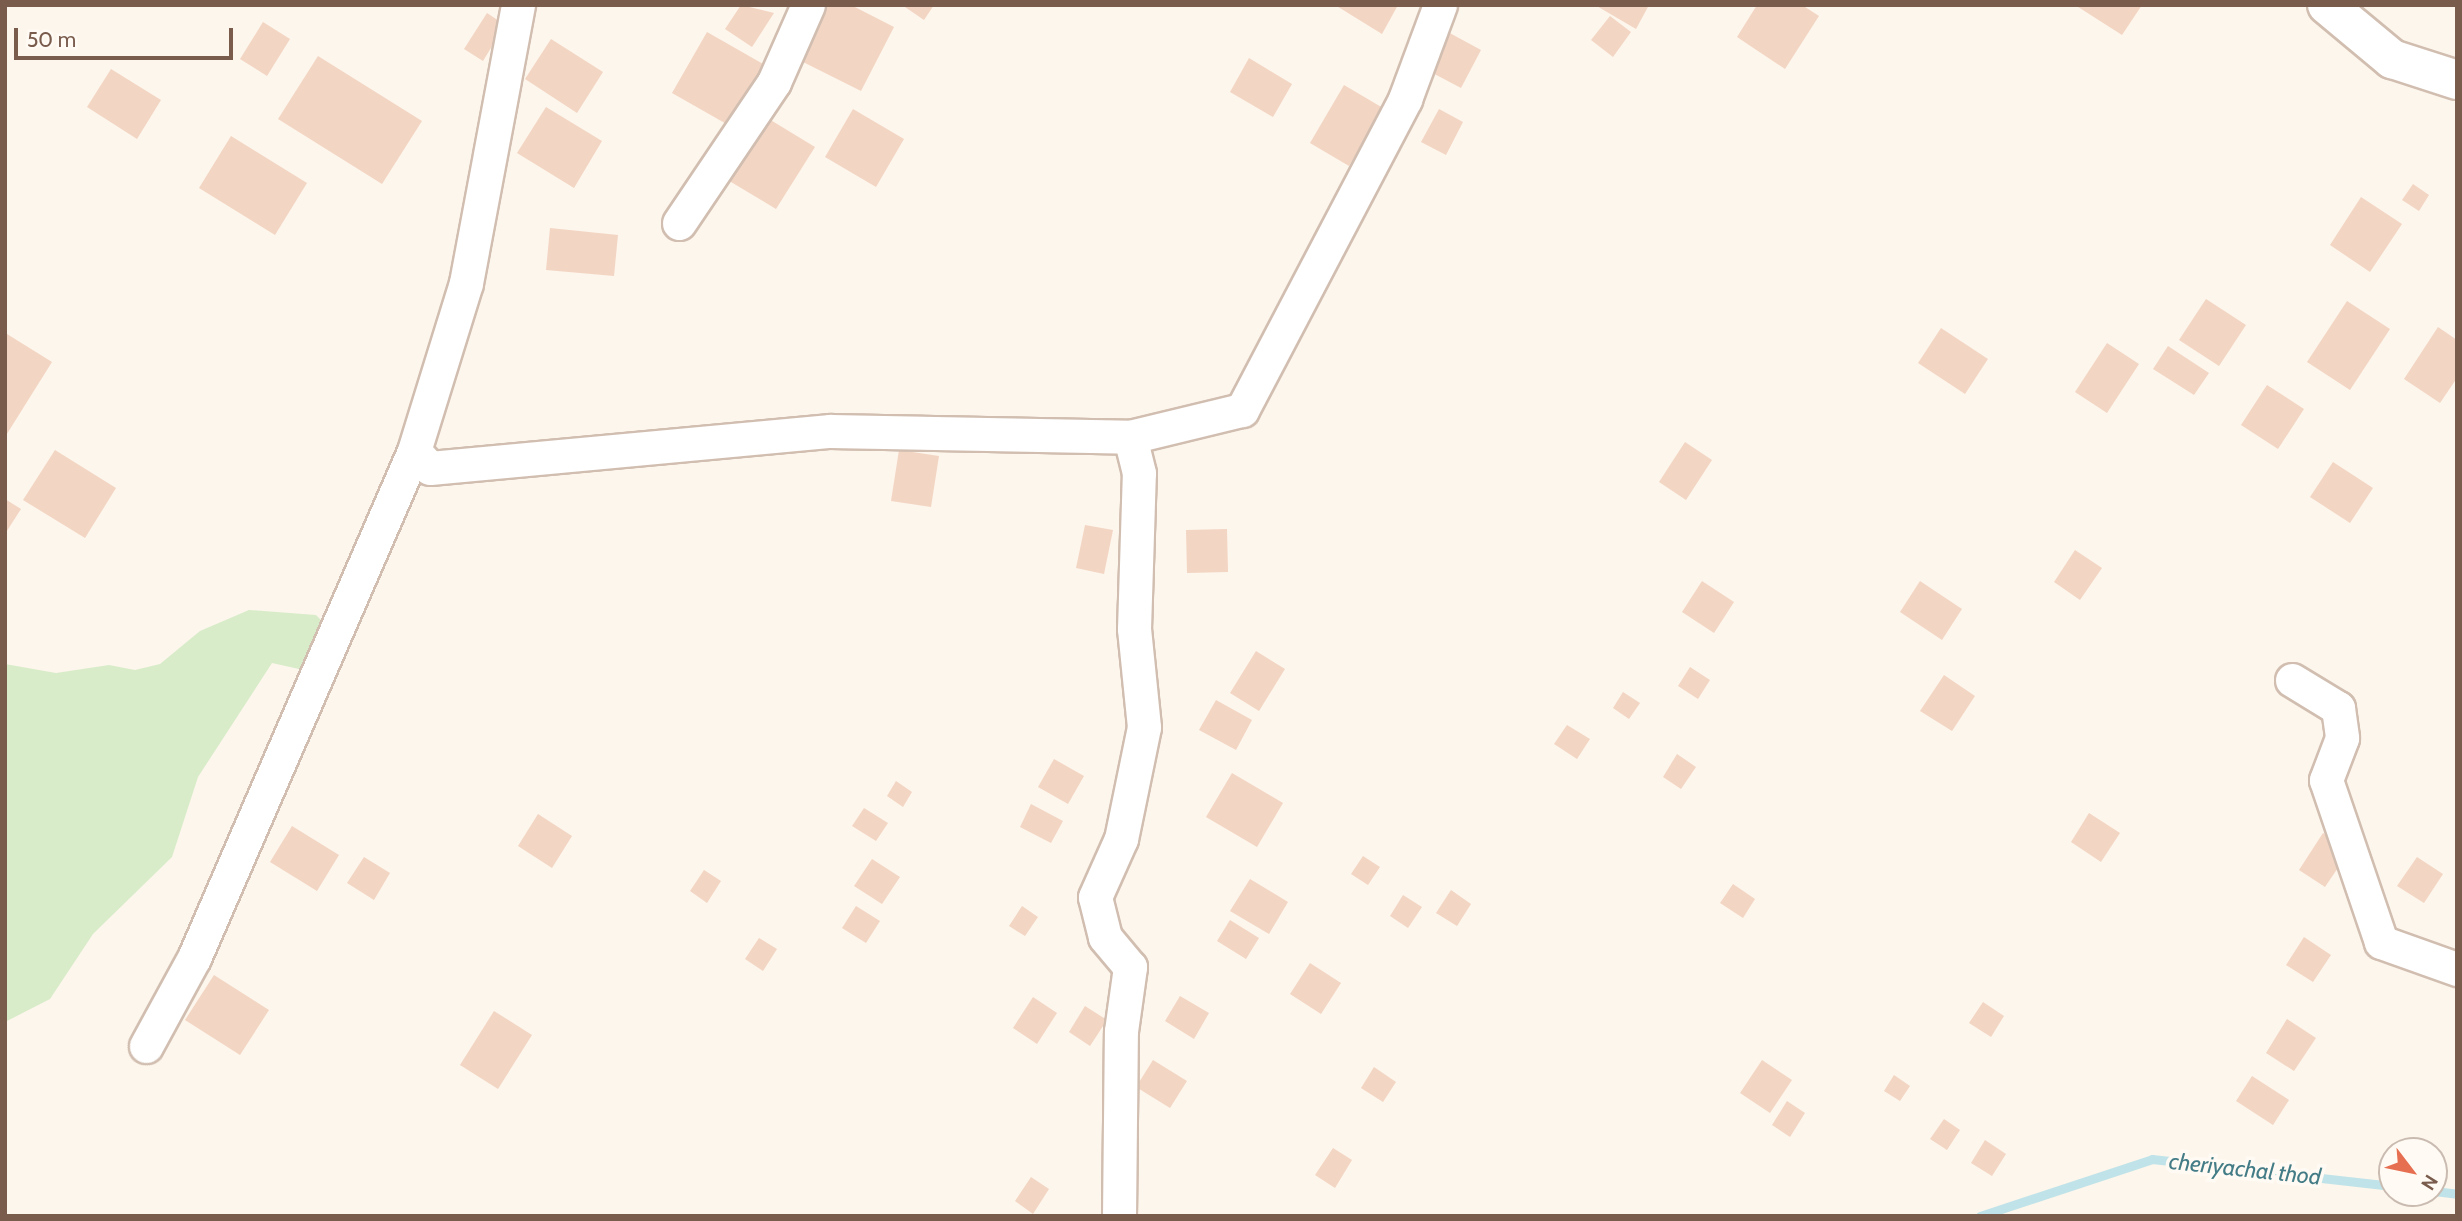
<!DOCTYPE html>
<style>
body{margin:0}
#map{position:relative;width:2462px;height:1221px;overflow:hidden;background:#fdf6ec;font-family:Cabin,sans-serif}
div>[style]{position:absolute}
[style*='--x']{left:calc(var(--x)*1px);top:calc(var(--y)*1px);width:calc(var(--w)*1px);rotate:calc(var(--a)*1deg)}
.green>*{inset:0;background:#d8ecc9}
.stream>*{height:9px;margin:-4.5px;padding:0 4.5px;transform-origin:4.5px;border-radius:4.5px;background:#bfe3e8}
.building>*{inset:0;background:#f3d5c3}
.roads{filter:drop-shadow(2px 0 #d1beb0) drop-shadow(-2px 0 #d1beb0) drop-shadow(0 2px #d1beb0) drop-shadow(0 -2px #d1beb0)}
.minor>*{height:33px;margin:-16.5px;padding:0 16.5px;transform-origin:16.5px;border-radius:16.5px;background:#fff}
.secondary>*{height:38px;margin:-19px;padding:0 19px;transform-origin:19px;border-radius:19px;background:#fff}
span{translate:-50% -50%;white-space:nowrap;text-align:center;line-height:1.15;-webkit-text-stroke:7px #fffaf3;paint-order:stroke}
.water-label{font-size:23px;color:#437c86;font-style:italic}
.frame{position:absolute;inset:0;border:7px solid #7a5c4d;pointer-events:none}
.north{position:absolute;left:2378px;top:1137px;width:70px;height:70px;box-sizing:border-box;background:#fffaf3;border:2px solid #cabbb1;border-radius:50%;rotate:122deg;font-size:19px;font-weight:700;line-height:28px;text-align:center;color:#7a5c4d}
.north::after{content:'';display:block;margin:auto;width:24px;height:32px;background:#e76f51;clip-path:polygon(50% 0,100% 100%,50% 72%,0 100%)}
.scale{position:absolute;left:14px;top:28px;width:219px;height:32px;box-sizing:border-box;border:4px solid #7a5c4d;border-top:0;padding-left:9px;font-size:21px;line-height:24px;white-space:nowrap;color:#7a5c4d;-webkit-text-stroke:5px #fffaf3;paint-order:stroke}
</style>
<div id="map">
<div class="green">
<div style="clip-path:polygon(249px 610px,316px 615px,325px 624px,311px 662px,299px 669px,272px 663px,198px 777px,172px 857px,93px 934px,50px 999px,5px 1022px,5px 664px,56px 673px,109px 665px,135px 670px,160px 664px,200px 631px)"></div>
</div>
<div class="stream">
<div style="--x:2434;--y:1191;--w:23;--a:7"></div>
<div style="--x:1980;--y:1216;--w:181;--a:-18.3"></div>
<div style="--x:2152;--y:1159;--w:242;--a:6.4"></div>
</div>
<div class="building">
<div style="clip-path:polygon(741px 5px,774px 13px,752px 47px,725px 29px)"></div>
<div style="clip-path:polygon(827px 5px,851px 5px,894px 27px,861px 91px,799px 60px)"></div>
<div style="clip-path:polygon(902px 5px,934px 5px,924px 20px)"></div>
<div style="clip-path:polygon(1335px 5px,1398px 5px,1382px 34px)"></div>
<div style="clip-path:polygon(1595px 5px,1649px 5px,1636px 29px)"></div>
<div style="clip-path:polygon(1757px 5px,1802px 5px,1819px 16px,1785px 69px,1737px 37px)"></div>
<div style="clip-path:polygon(2075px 5px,2142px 5px,2122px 35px)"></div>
<div style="clip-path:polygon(487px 13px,505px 25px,483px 61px,464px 49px)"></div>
<div style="clip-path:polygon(1610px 16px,1631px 32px,1613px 57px,1591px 40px)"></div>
<div style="clip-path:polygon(263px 22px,290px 39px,267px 76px,240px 59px)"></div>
<div style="clip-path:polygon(1446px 31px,1481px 50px,1461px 88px,1425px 69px)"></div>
<div style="clip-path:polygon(707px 32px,765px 65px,730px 126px,672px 93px)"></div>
<div style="clip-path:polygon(551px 39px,603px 72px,577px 113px,525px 79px)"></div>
<div style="clip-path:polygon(318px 56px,422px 121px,382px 184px,278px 119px)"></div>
<div style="clip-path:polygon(1249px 58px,1292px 84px,1273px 117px,1230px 92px)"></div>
<div style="clip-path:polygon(111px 69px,161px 100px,137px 139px,87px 107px)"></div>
<div style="clip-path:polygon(1344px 85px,1383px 108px,1349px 166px,1310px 143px)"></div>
<div style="clip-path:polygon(546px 107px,602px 141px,574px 188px,517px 153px)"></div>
<div style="clip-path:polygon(853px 109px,904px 139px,876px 187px,825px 157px)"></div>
<div style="clip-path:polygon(1439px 109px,1463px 122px,1446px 155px,1421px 142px)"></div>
<div style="clip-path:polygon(764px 116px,815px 147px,776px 209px,726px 179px)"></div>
<div style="clip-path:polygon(231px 136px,307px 183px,275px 235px,199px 188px)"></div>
<div style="clip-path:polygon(2413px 184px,2429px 195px,2419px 211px,2402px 200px)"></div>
<div style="clip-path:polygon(2361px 197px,2402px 224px,2370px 272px,2330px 245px)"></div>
<div style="clip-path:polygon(550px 228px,618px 235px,614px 276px,546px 270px)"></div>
<div style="clip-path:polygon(2206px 299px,2246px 325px,2219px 366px,2179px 340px)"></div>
<div style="clip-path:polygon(2347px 301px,2390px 329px,2350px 390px,2307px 362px)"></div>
<div style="clip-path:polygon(2438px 327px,2457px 340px,2457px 378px,2440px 403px,2404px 379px)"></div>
<div style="clip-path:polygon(1941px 328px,1988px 359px,1965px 394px,1918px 363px)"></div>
<div style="clip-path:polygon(7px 334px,52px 362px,5px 437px,5px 336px)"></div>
<div style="clip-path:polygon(2107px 343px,2139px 364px,2107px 413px,2075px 392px)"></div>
<div style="clip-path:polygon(2168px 346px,2209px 373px,2194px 395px,2153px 369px)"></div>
<div style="clip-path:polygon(2267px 385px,2304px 409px,2278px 449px,2241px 425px)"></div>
<div style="clip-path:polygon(1685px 442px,1712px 460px,1686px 500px,1659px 482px)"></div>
<div style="clip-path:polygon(55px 450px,116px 488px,85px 538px,23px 500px)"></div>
<div style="clip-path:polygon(899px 450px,939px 456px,931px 507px,891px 501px)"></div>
<div style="clip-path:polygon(2333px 462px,2373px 488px,2350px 523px,2310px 497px)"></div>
<div style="clip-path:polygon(5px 499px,21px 509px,5px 534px)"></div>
<div style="clip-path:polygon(1085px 525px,1113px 530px,1104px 574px,1076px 568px)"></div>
<div style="clip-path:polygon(1227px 529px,1228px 572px,1187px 573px,1186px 530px)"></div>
<div style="clip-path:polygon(2075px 550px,2102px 568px,2080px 600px,2054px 582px)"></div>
<div style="clip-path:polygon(1702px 581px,1734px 602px,1714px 633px,1682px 612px)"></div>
<div style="clip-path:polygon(1920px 581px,1962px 609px,1942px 640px,1900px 612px)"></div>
<div style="clip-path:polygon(1256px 651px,1285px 669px,1259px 711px,1230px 693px)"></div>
<div style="clip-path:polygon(1690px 667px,1710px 680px,1698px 699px,1678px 686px)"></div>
<div style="clip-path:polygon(1944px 675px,1975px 696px,1952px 731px,1920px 711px)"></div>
<div style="clip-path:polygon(1623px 692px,1640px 703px,1629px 719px,1613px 708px)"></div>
<div style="clip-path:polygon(1216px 700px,1252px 720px,1236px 750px,1199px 730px)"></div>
<div style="clip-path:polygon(1567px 725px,1590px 739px,1577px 759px,1554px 744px)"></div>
<div style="clip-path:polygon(1677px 754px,1696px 767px,1681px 789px,1663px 777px)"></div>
<div style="clip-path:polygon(1054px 759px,1084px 776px,1068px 804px,1038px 787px)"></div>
<div style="clip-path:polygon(1232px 773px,1283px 803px,1257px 847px,1206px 817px)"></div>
<div style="clip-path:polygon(896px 781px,912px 792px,903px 807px,887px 796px)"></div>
<div style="clip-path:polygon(1031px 804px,1063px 821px,1051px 843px,1020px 827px)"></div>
<div style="clip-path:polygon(864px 808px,888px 823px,876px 841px,852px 826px)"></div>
<div style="clip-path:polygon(2089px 813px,2120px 833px,2101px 862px,2071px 842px)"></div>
<div style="clip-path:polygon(538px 814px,572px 836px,552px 868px,518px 846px)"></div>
<div style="clip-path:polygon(292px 826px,339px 855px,317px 891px,270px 862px)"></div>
<div style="clip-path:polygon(2323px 833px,2350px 850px,2325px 887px,2299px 870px)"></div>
<div style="clip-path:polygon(1363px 856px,1380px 867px,1368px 885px,1351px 874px)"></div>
<div style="clip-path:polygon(364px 857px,390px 873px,374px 900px,347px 883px)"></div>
<div style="clip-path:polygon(2417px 857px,2443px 874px,2424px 903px,2397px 886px)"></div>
<div style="clip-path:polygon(872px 859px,900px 877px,882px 904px,854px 886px)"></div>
<div style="clip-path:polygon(704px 870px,721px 881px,707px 903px,690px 891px)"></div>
<div style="clip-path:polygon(1250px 879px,1288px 902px,1269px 934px,1230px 911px)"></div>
<div style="clip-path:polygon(1733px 884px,1755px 899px,1743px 918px,1720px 903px)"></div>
<div style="clip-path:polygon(1451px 890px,1471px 904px,1457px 926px,1436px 913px)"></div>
<div style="clip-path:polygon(1403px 895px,1422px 907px,1408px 928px,1390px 916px)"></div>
<div style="clip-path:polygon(856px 906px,880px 921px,866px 943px,842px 928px)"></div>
<div style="clip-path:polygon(1022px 906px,1038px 917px,1025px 936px,1009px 926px)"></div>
<div style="clip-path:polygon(1230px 920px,1259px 938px,1246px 959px,1217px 941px)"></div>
<div style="clip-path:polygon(2304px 937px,2331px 955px,2313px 982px,2286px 965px)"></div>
<div style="clip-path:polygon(759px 938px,777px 949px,763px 971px,745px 959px)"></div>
<div style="clip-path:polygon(1310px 963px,1341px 983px,1321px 1014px,1290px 994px)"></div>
<div style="clip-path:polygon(214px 975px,269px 1010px,240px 1055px,185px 1020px)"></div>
<div style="clip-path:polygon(1180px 996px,1209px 1013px,1194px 1039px,1165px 1021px)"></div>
<div style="clip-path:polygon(1033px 997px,1057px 1013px,1037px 1044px,1013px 1028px)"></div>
<div style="clip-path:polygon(1983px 1002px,2004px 1016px,1991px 1037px,1969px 1023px)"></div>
<div style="clip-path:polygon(1085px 1006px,1107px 1020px,1090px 1046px,1069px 1032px)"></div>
<div style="clip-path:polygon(494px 1011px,532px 1035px,498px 1089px,460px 1065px)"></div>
<div style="clip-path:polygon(2287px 1019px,2316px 1038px,2294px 1071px,2266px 1053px)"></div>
<div style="clip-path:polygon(1153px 1060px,1187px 1081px,1170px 1108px,1136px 1087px)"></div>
<div style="clip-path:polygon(1762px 1060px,1792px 1080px,1770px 1113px,1740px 1093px)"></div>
<div style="clip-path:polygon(1374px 1067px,1396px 1082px,1383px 1102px,1361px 1088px)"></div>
<div style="clip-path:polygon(1894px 1075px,1910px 1086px,1900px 1101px,1884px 1091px)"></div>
<div style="clip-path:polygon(2252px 1076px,2289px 1100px,2273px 1125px,2236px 1101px)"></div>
<div style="clip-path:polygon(1787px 1101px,1805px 1113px,1790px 1137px,1772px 1125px)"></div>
<div style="clip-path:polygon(1944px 1119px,1960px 1130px,1947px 1150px,1930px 1139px)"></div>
<div style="clip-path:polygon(1985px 1140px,2006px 1154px,1992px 1176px,1971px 1163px)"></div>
<div style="clip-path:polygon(1333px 1148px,1352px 1160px,1335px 1188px,1315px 1175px)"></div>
<div style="clip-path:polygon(1031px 1177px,1049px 1189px,1033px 1214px,1015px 1201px)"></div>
</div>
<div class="roads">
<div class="minor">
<div style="--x:518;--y:5;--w:283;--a:100.6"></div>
<div style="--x:466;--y:283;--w:176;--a:107.2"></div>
<div style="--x:414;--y:451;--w:23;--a:47"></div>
<div style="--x:430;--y:468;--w:402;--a:-5.3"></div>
<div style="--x:830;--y:431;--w:300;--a:1.1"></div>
<div style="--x:679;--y:223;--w:170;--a:-56"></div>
<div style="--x:774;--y:82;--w:84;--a:-66.2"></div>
<div style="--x:2292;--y:680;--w:54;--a:31.3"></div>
<div style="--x:2338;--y:708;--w:30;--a:82"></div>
<div style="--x:2342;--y:738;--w:45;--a:110.9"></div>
<div style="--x:2326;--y:780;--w:171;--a:71.2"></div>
<div style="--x:2381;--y:942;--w:81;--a:19.6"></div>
<div style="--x:146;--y:1046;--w:100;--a:-61.4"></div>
<div style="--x:194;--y:958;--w:553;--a:-66.54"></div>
<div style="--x:1119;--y:1216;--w:185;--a:-89.4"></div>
<div style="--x:1121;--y:1031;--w:65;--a:-82"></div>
<div style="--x:1130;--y:967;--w:39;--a:-130"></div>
<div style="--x:1105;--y:937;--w:41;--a:-104"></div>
<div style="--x:1095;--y:897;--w:64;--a:-65.9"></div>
<div style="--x:1121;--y:839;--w:114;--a:-78.4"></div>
<div style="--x:1144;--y:727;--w:99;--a:-95.8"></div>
<div style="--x:1134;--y:629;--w:156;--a:-88.2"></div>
<div style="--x:1139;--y:473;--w:37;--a:-104"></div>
<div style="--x:1130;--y:437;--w:115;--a:-13.6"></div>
<div style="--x:1242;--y:410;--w:351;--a:-62.3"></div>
<div style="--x:1405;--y:99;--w:100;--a:-69.6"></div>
</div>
<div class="secondary">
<div style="--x:2327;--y:5;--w:85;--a:39.7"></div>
<div style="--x:2392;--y:59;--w:68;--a:17.9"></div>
</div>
</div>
<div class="water-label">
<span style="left:2245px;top:1169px;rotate:6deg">cheriyachal thod</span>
</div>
<div class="frame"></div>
<div class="north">N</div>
<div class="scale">50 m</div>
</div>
